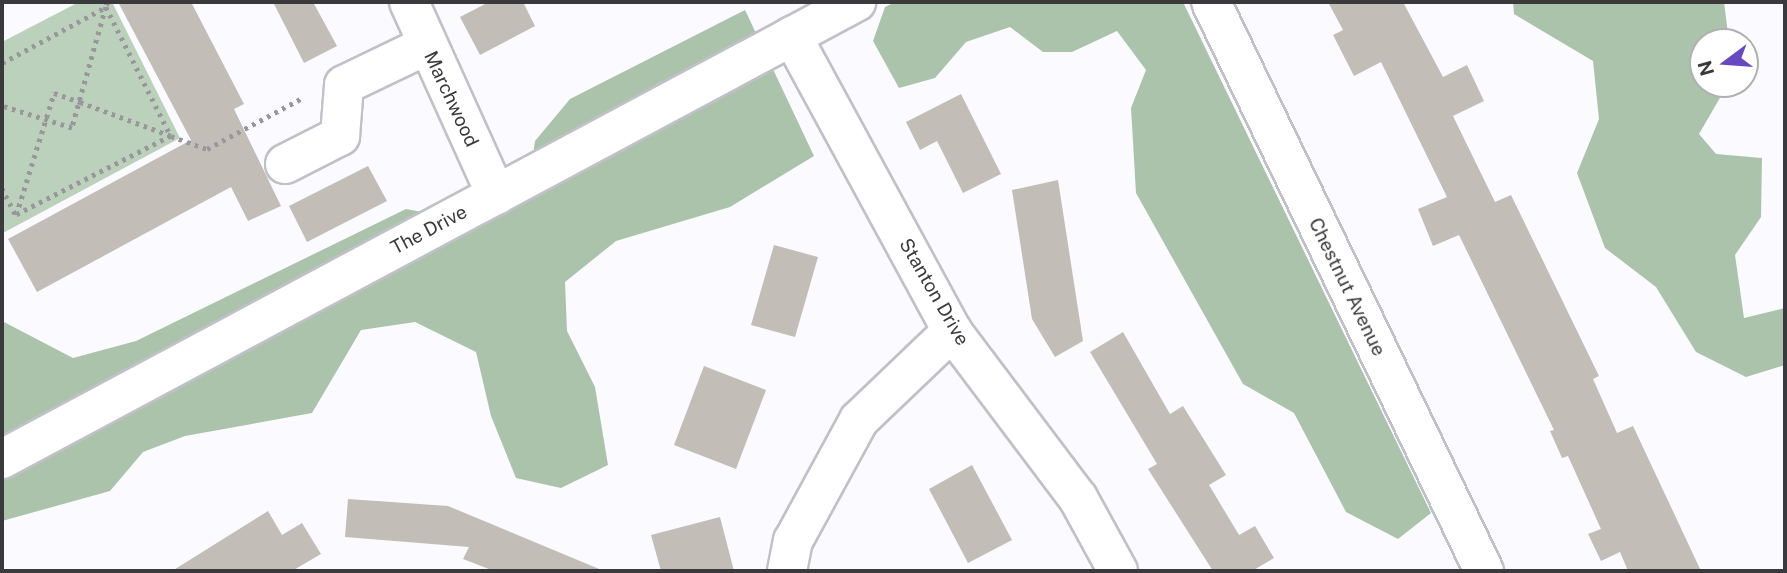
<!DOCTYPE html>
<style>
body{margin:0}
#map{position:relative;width:1787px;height:573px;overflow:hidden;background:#fafaff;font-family:"Public Sans",sans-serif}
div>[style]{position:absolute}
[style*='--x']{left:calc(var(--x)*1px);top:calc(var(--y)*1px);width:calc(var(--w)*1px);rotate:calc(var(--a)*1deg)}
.green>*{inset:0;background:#bcd1bc}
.forest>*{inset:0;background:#abc2ab}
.building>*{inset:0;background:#c2bdb7}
.path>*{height:4.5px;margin-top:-2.25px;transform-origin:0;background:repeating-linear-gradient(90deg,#98989c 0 3.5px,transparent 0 8.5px)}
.roads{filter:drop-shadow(2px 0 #c0c1c8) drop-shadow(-2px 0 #c0c1c8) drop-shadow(0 2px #c0c1c8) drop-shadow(0 -2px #c0c1c8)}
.minor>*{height:38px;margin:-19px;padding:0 19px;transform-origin:19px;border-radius:19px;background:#fff}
span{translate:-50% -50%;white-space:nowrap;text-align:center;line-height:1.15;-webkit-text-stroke:6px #fff;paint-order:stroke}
.street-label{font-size:19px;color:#3a3a3d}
.frame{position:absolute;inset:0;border:4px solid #3a3a3d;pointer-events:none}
.north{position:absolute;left:1689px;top:28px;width:70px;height:70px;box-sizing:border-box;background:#fff;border:2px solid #b0b0b1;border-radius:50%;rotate:254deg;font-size:19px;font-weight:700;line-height:28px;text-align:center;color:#3a3a3d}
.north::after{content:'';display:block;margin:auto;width:24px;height:32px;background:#6748c1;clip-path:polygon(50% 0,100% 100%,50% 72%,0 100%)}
</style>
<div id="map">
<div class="green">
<div style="clip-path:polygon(79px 2px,112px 2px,180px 138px,3px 233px,2px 242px,2px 42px)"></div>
</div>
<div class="forest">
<div style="clip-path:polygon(895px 2px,1183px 2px,1431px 513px,1398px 539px,1346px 512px,1294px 413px,1243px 384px,1136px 193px,1131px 108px,1146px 70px,1117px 31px,1072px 52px,1043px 52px,1010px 27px,966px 42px,935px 78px,899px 88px,873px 41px,885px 7px)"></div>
<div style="clip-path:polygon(1513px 2px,1724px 2px,1729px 42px,1703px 42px,1703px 84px,1728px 84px,1699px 134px,1716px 154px,1762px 158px,1761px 217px,1735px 255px,1744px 318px,1785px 308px,1785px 365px,1746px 377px,1696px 352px,1656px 287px,1605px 248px,1577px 173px,1599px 119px,1593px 61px,1514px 14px)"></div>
<div style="clip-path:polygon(745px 10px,814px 156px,730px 207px,616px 241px,565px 282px,567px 331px,595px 387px,608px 465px,561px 488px,516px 478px,491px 416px,476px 352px,415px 322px,361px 330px,312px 413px,185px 436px,143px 452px,110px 491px,2px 521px,2px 321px,73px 358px,136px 341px,406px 209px,482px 223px,527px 198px,535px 141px,570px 99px)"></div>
</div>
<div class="building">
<div style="clip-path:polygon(118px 2px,191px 2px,244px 104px,234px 109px,281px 206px,248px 221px,231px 187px,37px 292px,8px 239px,191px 140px)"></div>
<div style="clip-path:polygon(273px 2px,313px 2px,337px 46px,304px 63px)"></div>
<div style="clip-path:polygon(489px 2px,523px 2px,535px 26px,480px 55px,460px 17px)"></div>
<div style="clip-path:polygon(1328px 2px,1403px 2px,1443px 77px,1467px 65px,1484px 101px,1453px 116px,1495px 202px,1511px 195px,1599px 376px,1593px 379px,1617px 433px,1633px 426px,1701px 571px,1628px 571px,1620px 552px,1601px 561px,1588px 534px,1601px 529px,1568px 456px,1562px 458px,1550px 431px,1554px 430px,1459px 235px,1433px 246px,1418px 209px,1447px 197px,1381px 62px,1354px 76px,1333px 35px,1343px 30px)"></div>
<div style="clip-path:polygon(961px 94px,1001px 174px,963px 193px,937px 141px,920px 150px,906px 122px)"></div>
<div style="clip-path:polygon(368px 166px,387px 201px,307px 242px,289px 206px)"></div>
<div style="clip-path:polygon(1058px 180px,1083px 341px,1055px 357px,1032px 319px,1012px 190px)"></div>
<div style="clip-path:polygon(774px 245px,818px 257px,795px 337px,751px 325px)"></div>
<div style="clip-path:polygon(1123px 332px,1170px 414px,1183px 406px,1226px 475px,1209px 485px,1239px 535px,1255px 526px,1274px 558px,1252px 571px,1213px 571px,1148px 469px,1157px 464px,1090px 352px)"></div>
<div style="clip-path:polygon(704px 366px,766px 390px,736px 469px,674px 445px)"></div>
<div style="clip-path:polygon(972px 465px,1012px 540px,968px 563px,929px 489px)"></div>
<div style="clip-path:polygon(348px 499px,448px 506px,604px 571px,494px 571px,463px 559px,469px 547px,345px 537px)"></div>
<div style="clip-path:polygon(268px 511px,282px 535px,302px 523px,321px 554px,292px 571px,172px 571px)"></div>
<div style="clip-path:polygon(720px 517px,734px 571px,661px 571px,651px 535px)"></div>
</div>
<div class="path">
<div style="--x:108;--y:2;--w:5;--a:112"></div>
<div style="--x:106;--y:7;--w:144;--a:63.3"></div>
<div style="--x:171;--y:136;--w:174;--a:153"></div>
<div style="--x:16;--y:215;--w:128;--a:-72.7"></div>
<div style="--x:54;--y:93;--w:28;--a:19"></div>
<div style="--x:80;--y:102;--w:97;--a:20.5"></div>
<div style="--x:171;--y:136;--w:38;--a:20"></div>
<div style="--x:207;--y:149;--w:108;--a:-28.2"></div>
<div style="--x:2;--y:63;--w:118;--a:-28.3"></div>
<div style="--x:106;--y:7;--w:126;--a:105.7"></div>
<div style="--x:72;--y:128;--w:73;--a:-162.6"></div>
<div style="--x:2;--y:188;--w:30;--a:63"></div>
</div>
<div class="roads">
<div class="minor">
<div style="--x:409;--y:2;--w:212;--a:65.7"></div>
<div style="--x:1211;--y:2;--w:631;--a:64.37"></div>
<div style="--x:792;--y:36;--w:336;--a:61.5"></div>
<div style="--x:952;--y:331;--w:209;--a:53"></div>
<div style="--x:1078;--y:498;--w:83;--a:61.3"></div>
<div style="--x:285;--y:164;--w:62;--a:-27"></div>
<div style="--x:340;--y:136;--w:51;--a:-85.5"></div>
<div style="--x:344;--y:85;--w:92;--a:-25.7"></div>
<div style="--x:2;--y:459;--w:969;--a:-28.15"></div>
<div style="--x:787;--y:571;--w:31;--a:-79"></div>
<div style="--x:793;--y:541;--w:138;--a:-61.4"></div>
<div style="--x:859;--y:420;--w:129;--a:-43.7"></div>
</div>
</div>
<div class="street-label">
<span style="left:451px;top:99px;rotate:65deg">Marchwood</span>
<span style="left:429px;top:230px;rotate:-28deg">The Drive</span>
<span style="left:1347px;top:287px;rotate:64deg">Chestnut Avenue</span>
<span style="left:934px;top:292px;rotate:60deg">Stanton Drive</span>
</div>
<div class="frame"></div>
<div class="north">N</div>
</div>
